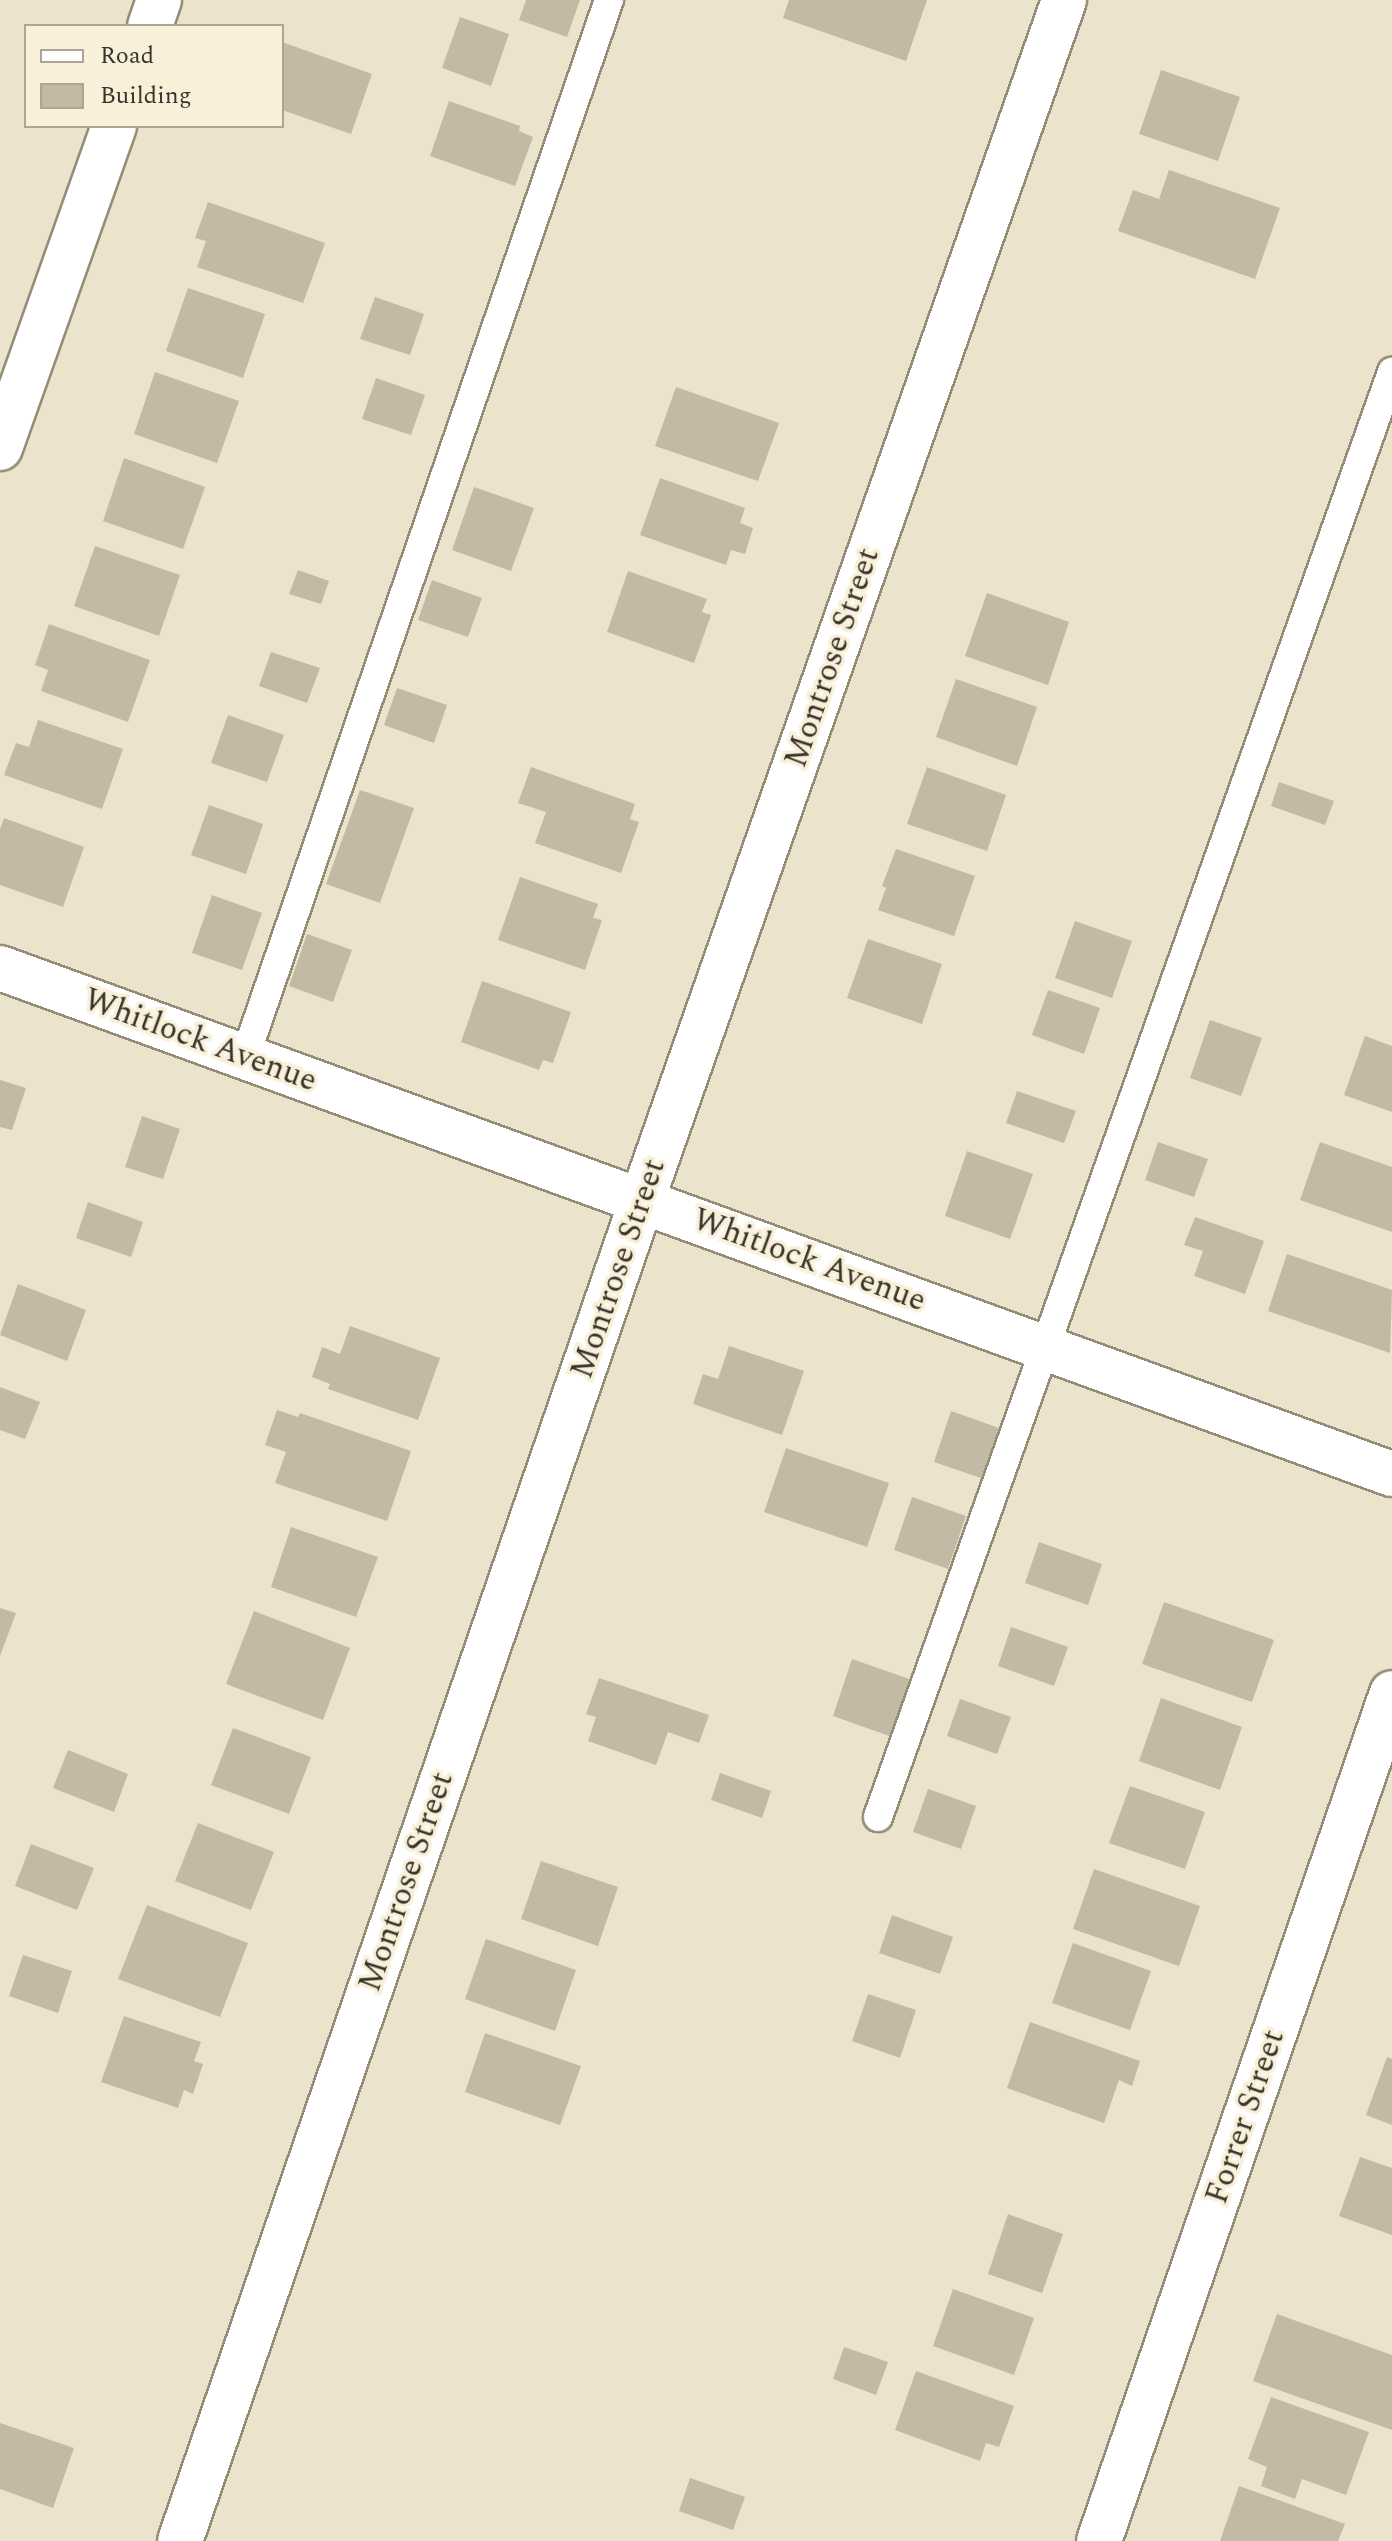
<!DOCTYPE html>
<style>
body{margin:0}
#map{position:relative;width:1392px;height:2541px;overflow:hidden;background:#ece3cd;font-family:Spectral,serif}
div>[style]{position:absolute}
[style*='--x']{left:calc(var(--x)*1px);top:calc(var(--y)*1px);width:calc(var(--w)*1px);rotate:calc(var(--a)*1deg)}
.building>*{inset:0;background:#c3baa5}
.roads{filter:drop-shadow(2px 0 #948c77) drop-shadow(-2px 0 #948c77) drop-shadow(0 2px #948c77) drop-shadow(0 -2px #948c77)}
.service>*{height:28px;margin:-14px;padding:0 14px;transform-origin:14px;border-radius:14px;background:#fff}
.minor>*{height:44px;margin:-22px;padding:0 22px;transform-origin:22px;border-radius:22px;background:#fff}
span{translate:-50% -50%;white-space:nowrap;text-align:center;line-height:1.15;-webkit-text-stroke:7px #f9f0da;paint-order:stroke}
.street-label{font-size:32px;color:#38342c}
.legend{position:absolute;left:24px;top:24px;width:260px;height:104px;box-sizing:border-box;background:#f9f0da;border:2px solid #aca594;margin:0;padding:10px 14px;list-style:none;font-size:24px;color:#38342c}
.legend li{display:flex;align-items:center;gap:16px;height:40px}
.legend b{width:40px;border:2px solid #aca594}
</style>
<div id="map">
<div class="building">
<div style="clip-path:polygon(526px 0,580px 0,567px 37px,519px 20px)"></div>
<div style="clip-path:polygon(789px 0,927px 0,906px 61px,783px 18px)"></div>
<div style="clip-path:polygon(460px 17px,509px 34px,491px 86px,442px 68px)"></div>
<div style="clip-path:polygon(282px 42px,372px 74px,351px 134px,282px 110px)"></div>
<div style="clip-path:polygon(1161px 70px,1240px 97px,1218px 161px,1139px 134px)"></div>
<div style="clip-path:polygon(449px 101px,520px 126px,519px 131px,533px 137px,515px 186px,430px 156px)"></div>
<div style="clip-path:polygon(1169px 170px,1280px 208px,1255px 279px,1118px 231px,1133px 190px,1159px 199px)"></div>
<div style="clip-path:polygon(208px 202px,325px 243px,303px 303px,197px 267px,206px 241px,195px 238px)"></div>
<div style="clip-path:polygon(188px 288px,265px 314px,243px 378px,166px 351px)"></div>
<div style="clip-path:polygon(375px 297px,424px 314px,410px 355px,360px 339px)"></div>
<div style="clip-path:polygon(155px 372px,239px 401px,217px 463px,134px 434px)"></div>
<div style="clip-path:polygon(376px 378px,425px 395px,411px 435px,362px 419px)"></div>
<div style="clip-path:polygon(676px 387px,779px 423px,758px 481px,655px 446px)"></div>
<div style="clip-path:polygon(124px 458px,205px 487px,183px 549px,103px 521px)"></div>
<div style="clip-path:polygon(660px 478px,745px 508px,740px 523px,753px 528px,745px 554px,731px 550px,726px 565px,640px 535px)"></div>
<div style="clip-path:polygon(474px 487px,534px 508px,511px 571px,452px 550px)"></div>
<div style="clip-path:polygon(95px 546px,180px 575px,159px 636px,74px 606px)"></div>
<div style="clip-path:polygon(298px 570px,329px 581px,321px 604px,289px 594px)"></div>
<div style="clip-path:polygon(628px 571px,707px 599px,702px 612px,711px 615px,694px 663px,607px 632px)"></div>
<div style="clip-path:polygon(432px 580px,482px 598px,468px 637px,418px 620px)"></div>
<div style="clip-path:polygon(987px 593px,1069px 622px,1048px 685px,965px 656px)"></div>
<div style="clip-path:polygon(49px 624px,150px 660px,128px 722px,41px 691px,48px 670px,35px 665px)"></div>
<div style="clip-path:polygon(271px 652px,320px 668px,307px 703px,259px 686px)"></div>
<div style="clip-path:polygon(956px 679px,1037px 707px,1017px 766px,936px 737px)"></div>
<div style="clip-path:polygon(397px 688px,447px 705px,434px 743px,384px 725px)"></div>
<div style="clip-path:polygon(228px 715px,284px 735px,267px 782px,211px 763px)"></div>
<div style="clip-path:polygon(38px 720px,123px 749px,102px 809px,4px 775px,16px 743px,29px 747px)"></div>
<div style="clip-path:polygon(531px 767px,635px 804px,630px 819px,639px 822px,621px 873px,535px 843px,546px 812px,518px 803px)"></div>
<div style="clip-path:polygon(927px 767px,1006px 795px,987px 851px,907px 824px)"></div>
<div style="clip-path:polygon(1279px 782px,1334px 801px,1325px 825px,1271px 806px)"></div>
<div style="clip-path:polygon(360px 790px,414px 808px,380px 903px,326px 884px)"></div>
<div style="clip-path:polygon(209px 805px,263px 824px,246px 874px,191px 855px)"></div>
<div style="clip-path:polygon(4px 818px,84px 847px,63px 907px,0 885px,0 829px)"></div>
<div style="clip-path:polygon(896px 849px,975px 876px,954px 936px,878px 910px,886px 888px,882px 886px)"></div>
<div style="clip-path:polygon(520px 877px,598px 904px,593px 918px,602px 920px,585px 970px,498px 940px)"></div>
<div style="clip-path:polygon(212px 895px,262px 913px,242px 970px,192px 953px)"></div>
<div style="clip-path:polygon(1075px 921px,1132px 941px,1112px 998px,1055px 978px)"></div>
<div style="clip-path:polygon(307px 934px,352px 950px,333px 1002px,289px 986px)"></div>
<div style="clip-path:polygon(868px 939px,942px 964px,922px 1024px,847px 998px)"></div>
<div style="clip-path:polygon(482px 981px,571px 1012px,553px 1063px,543px 1060px,539px 1070px,461px 1042px)"></div>
<div style="clip-path:polygon(1048px 990px,1100px 1008px,1084px 1054px,1032px 1035px)"></div>
<div style="clip-path:polygon(1210px 1020px,1262px 1038px,1241px 1096px,1190px 1078px)"></div>
<div style="clip-path:polygon(1365px 1036px,1392px 1046px,1392px 1112px,1344px 1095px)"></div>
<div style="clip-path:polygon(0 1080px,26px 1088px,12px 1130px,0 1127px)"></div>
<div style="clip-path:polygon(1017px 1091px,1076px 1111px,1064px 1143px,1006px 1123px)"></div>
<div style="clip-path:polygon(142px 1116px,180px 1129px,163px 1179px,125px 1167px)"></div>
<div style="clip-path:polygon(1158px 1142px,1208px 1159px,1194px 1197px,1145px 1180px)"></div>
<div style="clip-path:polygon(1320px 1142px,1392px 1167px,1392px 1232px,1300px 1200px)"></div>
<div style="clip-path:polygon(967px 1151px,1033px 1174px,1010px 1239px,945px 1216px)"></div>
<div style="clip-path:polygon(88px 1202px,143px 1222px,131px 1257px,76px 1238px)"></div>
<div style="clip-path:polygon(1195px 1217px,1264px 1241px,1245px 1294px,1194px 1276px,1203px 1251px,1184px 1245px)"></div>
<div style="clip-path:polygon(1287px 1254px,1392px 1290px,1390px 1353px,1268px 1311px)"></div>
<div style="clip-path:polygon(18px 1284px,86px 1310px,67px 1361px,0 1335px)"></div>
<div style="clip-path:polygon(350px 1326px,440px 1358px,418px 1420px,328px 1389px,330px 1384px,312px 1377px,322px 1347px,340px 1354px)"></div>
<div style="clip-path:polygon(729px 1346px,804px 1371px,782px 1435px,693px 1404px,703px 1374px,718px 1379px)"></div>
<div style="clip-path:polygon(0 1387px,40px 1402px,25px 1439px,0 1430px)"></div>
<div style="clip-path:polygon(277px 1410px,298px 1417px,300px 1413px,411px 1451px,387px 1521px,275px 1483px,286px 1452px,265px 1445px)"></div>
<div style="clip-path:polygon(951px 1411px,999px 1428px,981px 1478px,934px 1462px)"></div>
<div style="clip-path:polygon(786px 1448px,889px 1483px,867px 1547px,764px 1512px)"></div>
<div style="clip-path:polygon(912px 1497px,966px 1516px,948px 1569px,894px 1550px)"></div>
<div style="clip-path:polygon(291px 1527px,378px 1557px,356px 1617px,271px 1587px)"></div>
<div style="clip-path:polygon(1039px 1542px,1102px 1564px,1088px 1605px,1025px 1583px)"></div>
<div style="clip-path:polygon(1164px 1602px,1274px 1640px,1252px 1702px,1142px 1664px)"></div>
<div style="clip-path:polygon(0 1608px,16px 1613px,0 1656px)"></div>
<div style="clip-path:polygon(254px 1611px,350px 1648px,323px 1720px,226px 1684px)"></div>
<div style="clip-path:polygon(1011px 1627px,1068px 1647px,1054px 1686px,998px 1666px)"></div>
<div style="clip-path:polygon(852px 1659px,915px 1681px,895px 1738px,833px 1716px)"></div>
<div style="clip-path:polygon(599px 1678px,709px 1715px,699px 1743px,668px 1732px,656px 1765px,588px 1741px,596px 1717px,586px 1714px)"></div>
<div style="clip-path:polygon(1161px 1698px,1242px 1727px,1220px 1790px,1139px 1761px)"></div>
<div style="clip-path:polygon(960px 1699px,1011px 1717px,997px 1754px,947px 1736px)"></div>
<div style="clip-path:polygon(233px 1728px,311px 1757px,289px 1814px,211px 1785px)"></div>
<div style="clip-path:polygon(68px 1750px,128px 1774px,114px 1812px,53px 1788px)"></div>
<div style="clip-path:polygon(720px 1773px,771px 1791px,762px 1818px,711px 1800px)"></div>
<div style="clip-path:polygon(1130px 1786px,1205px 1812px,1185px 1869px,1109px 1843px)"></div>
<div style="clip-path:polygon(928px 1789px,976px 1806px,961px 1849px,913px 1832px)"></div>
<div style="clip-path:polygon(198px 1823px,274px 1852px,251px 1910px,175px 1881px)"></div>
<div style="clip-path:polygon(31px 1844px,94px 1868px,77px 1910px,15px 1886px)"></div>
<div style="clip-path:polygon(541px 1861px,618px 1887px,598px 1946px,521px 1919px)"></div>
<div style="clip-path:polygon(1094px 1869px,1200px 1906px,1179px 1966px,1073px 1929px)"></div>
<div style="clip-path:polygon(147px 1905px,248px 1943px,220px 2017px,118px 1979px)"></div>
<div style="clip-path:polygon(892px 1915px,953px 1937px,940px 1974px,879px 1953px)"></div>
<div style="clip-path:polygon(486px 1939px,576px 1970px,555px 2031px,465px 1999px)"></div>
<div style="clip-path:polygon(1073px 1943px,1151px 1971px,1130px 2030px,1052px 2003px)"></div>
<div style="clip-path:polygon(23px 1955px,72px 1971px,58px 2013px,9px 1996px)"></div>
<div style="clip-path:polygon(868px 1994px,916px 2010px,900px 2058px,852px 2041px)"></div>
<div style="clip-path:polygon(124px 2016px,201px 2042px,194px 2061px,203px 2064px,193px 2094px,184px 2090px,178px 2108px,101px 2082px)"></div>
<div style="clip-path:polygon(1030px 2022px,1140px 2061px,1132px 2086px,1119px 2080px,1104px 2123px,1007px 2088px)"></div>
<div style="clip-path:polygon(485px 2033px,581px 2066px,560px 2125px,465px 2092px)"></div>
<div style="clip-path:polygon(1387px 2057px,1392px 2059px,1392px 2125px,1366px 2115px)"></div>
<div style="clip-path:polygon(1360px 2157px,1392px 2168px,1392px 2235px,1339px 2216px)"></div>
<div style="clip-path:polygon(1008px 2214px,1063px 2234px,1042px 2293px,988px 2274px)"></div>
<div style="clip-path:polygon(953px 2289px,1034px 2318px,1014px 2375px,933px 2346px)"></div>
<div style="clip-path:polygon(1277px 2314px,1392px 2355px,1392px 2430px,1253px 2381px)"></div>
<div style="clip-path:polygon(844px 2347px,888px 2362px,876px 2395px,833px 2379px)"></div>
<div style="clip-path:polygon(916px 2371px,1014px 2406px,999px 2447px,986px 2443px,980px 2461px,895px 2430px)"></div>
<div style="clip-path:polygon(1271px 2397px,1369px 2432px,1346px 2495px,1302px 2479px,1295px 2499px,1261px 2486px,1267px 2467px,1248px 2459px)"></div>
<div style="clip-path:polygon(0 2423px,74px 2448px,53px 2508px,0 2489px)"></div>
<div style="clip-path:polygon(690px 2478px,745px 2497px,733px 2530px,679px 2511px)"></div>
<div style="clip-path:polygon(1239px 2486px,1345px 2524px,1338px 2541px,1220px 2541px)"></div>
</div>
<div class="roads">
<div class="service">
<div style="--x:245;--y:1057;--w:1118;--a:-71"></div>
<div style="--x:878;--y:1817;--w:1534;--a:-70.42"></div>
</div>
<div class="minor">
<div style="--x:150;--y:26;--w:28;--a:-71"></div>
<div style="--x:0;--y:448;--w:342;--a:-70.5"></div>
<div style="--x:0;--y:968;--w:1481;--a:19.98"></div>
<div style="--x:180;--y:2541;--w:1418;--a:-70.99"></div>
<div style="--x:642;--y:1200;--w:1272;--a:-70.62"></div>
<div style="--x:1099;--y:2541;--w:897;--a:-70.94"></div>
</div>
</div>
<div class="street-label">
<span style="left:833px;top:658px;rotate:-71deg">Montrose Street</span>
<span style="left:200px;top:1041px;rotate:20deg">Whitlock Avenue</span>
<span style="left:809px;top:1261px;rotate:20deg">Whitlock Avenue</span>
<span style="left:619px;top:1269px;rotate:-71deg">Montrose Street</span>
<span style="left:407px;top:1882px;rotate:-71deg">Montrose Street</span>
<span style="left:1246px;top:2117px;rotate:-71deg">Forrer Street</span>
</div>
<ul class="legend">
<li><b style="height:10px;background:#fff"></b>Road</li>
<li><b style="height:22px;background:#c3baa5"></b>Building</li>
</ul>
</div>
